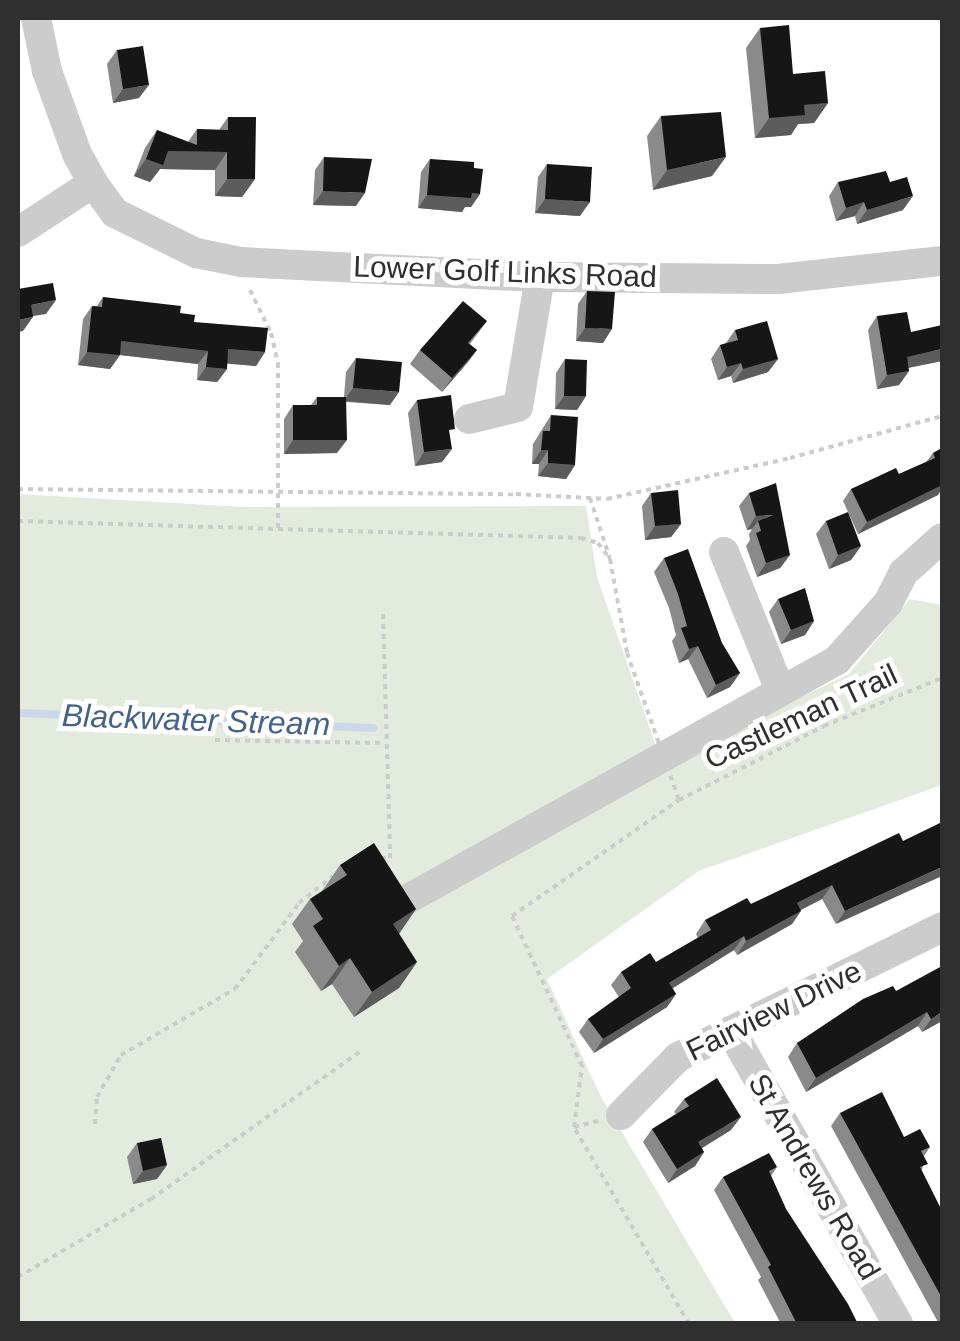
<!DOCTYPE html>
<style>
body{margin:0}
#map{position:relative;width:960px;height:1341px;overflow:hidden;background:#fff;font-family:Arial,sans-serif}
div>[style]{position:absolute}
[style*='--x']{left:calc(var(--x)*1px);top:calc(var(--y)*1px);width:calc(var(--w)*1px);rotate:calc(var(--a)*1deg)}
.green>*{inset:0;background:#e2ebde}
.stream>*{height:8px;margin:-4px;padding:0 4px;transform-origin:4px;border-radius:4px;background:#cbd8e9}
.path>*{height:4px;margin-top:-2px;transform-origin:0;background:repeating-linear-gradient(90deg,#ccc 0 5px,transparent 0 10px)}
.minor>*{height:30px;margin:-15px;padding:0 15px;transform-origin:15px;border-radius:15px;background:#ccc}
.path-bridge>*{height:4px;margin-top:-2px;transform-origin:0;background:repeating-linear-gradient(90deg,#ccc 0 5px,transparent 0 10px)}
.wall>*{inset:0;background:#8a8a8a}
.shaded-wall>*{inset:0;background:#5c5c5c}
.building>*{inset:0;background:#161616}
span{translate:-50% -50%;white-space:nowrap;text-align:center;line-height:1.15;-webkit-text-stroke:10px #fff;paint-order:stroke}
.street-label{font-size:30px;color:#2f2f2f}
.water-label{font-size:32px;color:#43638a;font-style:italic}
.frame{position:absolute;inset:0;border:20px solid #2f2f2f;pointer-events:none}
</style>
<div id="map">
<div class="green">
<div style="clip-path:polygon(18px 494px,243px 507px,586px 506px,597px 577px,665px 772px,740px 726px,849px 674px,910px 599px,942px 605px,942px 785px,699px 871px,547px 979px,600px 1095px,735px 1323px,18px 1323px)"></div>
</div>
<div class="stream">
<div style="--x:18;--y:713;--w:356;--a:2.4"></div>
</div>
<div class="path">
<div style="--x:250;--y:290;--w:48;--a:64"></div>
<div style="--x:271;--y:333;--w:31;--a:77"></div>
<div style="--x:278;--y:363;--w:166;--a:90"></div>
<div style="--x:18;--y:489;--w:498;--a:0.6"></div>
<div style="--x:516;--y:494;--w:91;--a:3.1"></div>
<div style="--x:607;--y:499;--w:188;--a:-12.6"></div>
<div style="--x:790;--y:458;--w:158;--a:-15.4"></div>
<div style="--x:590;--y:498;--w:64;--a:71.8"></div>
<div style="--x:610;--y:559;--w:96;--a:79.7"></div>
<div style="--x:18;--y:521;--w:563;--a:1.73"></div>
<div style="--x:581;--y:538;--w:18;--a:16"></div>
<div style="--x:598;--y:543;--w:20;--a:53"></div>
<div style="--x:215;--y:740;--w:170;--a:1"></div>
<div style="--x:381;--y:858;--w:9;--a:0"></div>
<div style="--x:390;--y:858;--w:9;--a:-90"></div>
<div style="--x:390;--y:849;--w:238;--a:-91.7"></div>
<div style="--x:95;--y:1124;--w:27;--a:-86"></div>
<div style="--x:97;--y:1097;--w:48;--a:-60.3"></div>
<div style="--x:121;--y:1055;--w:132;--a:-30.1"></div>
<div style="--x:235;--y:989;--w:107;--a:-53.3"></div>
<div style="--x:299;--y:903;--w:43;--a:-38.5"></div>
<div style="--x:574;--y:1127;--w:25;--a:-14"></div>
<div style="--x:18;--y:1277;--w:154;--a:-30.4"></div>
<div style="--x:151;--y:1199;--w:258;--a:-35.2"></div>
<div style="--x:689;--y:1324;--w:228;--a:-120.3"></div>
<div style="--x:574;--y:1127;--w:62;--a:-82.5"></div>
<div style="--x:582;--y:1066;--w:166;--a:-115"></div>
<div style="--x:512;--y:916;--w:203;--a:-34.8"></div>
<div style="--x:679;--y:800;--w:163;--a:-27"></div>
<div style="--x:824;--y:726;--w:127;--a:-22.1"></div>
</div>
<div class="minor">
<div style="--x:36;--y:18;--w:54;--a:78.3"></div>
<div style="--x:47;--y:71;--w:88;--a:70.1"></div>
<div style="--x:77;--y:154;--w:33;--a:61"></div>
<div style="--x:93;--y:183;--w:37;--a:54"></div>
<div style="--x:115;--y:213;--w:90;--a:26.3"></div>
<div style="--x:196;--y:253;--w:46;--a:11.3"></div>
<div style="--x:241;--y:262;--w:299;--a:2.9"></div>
<div style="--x:540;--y:277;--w:238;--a:0.5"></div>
<div style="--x:778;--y:279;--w:165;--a:-6.3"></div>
<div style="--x:18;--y:232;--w:90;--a:-33.2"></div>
<div style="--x:469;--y:419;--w:50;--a:-13.8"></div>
<div style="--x:518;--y:407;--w:132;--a:-80.4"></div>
<div style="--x:724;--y:552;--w:149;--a:67.9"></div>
<div style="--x:406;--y:900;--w:493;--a:-29.1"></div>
<div style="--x:837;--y:660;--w:76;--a:-48.2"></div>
<div style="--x:888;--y:603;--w:34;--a:-63"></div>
<div style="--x:903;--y:573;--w:52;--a:-41.9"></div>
<div style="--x:731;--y:1031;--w:337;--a:60.3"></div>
<div style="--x:621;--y:1115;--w:81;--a:-45.5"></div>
<div style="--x:678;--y:1057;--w:294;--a:-26.2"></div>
</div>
<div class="path-bridge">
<div style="--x:627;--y:653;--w:156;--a:70.5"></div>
</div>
<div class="wall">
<div style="clip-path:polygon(760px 28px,793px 74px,828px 103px,814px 123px,798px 124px,791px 135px,755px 138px,746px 48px)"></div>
<div style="clip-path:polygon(117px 50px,139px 98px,113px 103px,107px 64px)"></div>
<div style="clip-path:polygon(661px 116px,712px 176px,653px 190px,647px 136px)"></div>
<div style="clip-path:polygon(228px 117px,255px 179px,242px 197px,215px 196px,215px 170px,160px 169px,150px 182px,134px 176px,145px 148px,157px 130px,188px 142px,197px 129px,219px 130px)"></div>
<div style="clip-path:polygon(324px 157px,356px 206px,313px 205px,315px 170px)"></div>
<div style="clip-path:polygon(430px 159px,474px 168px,480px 194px,471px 207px,465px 207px,462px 212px,418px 208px,421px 172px)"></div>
<div style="clip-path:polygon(547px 164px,580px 216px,535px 213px,538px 177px)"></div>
<div style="clip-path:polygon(838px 182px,890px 182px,903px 210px,857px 224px,855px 216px,836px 221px,829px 196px)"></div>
<div style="clip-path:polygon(587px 291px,603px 343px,576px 341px,578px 304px)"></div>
<div style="clip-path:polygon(103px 297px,180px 313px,194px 322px,265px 352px,256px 366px,227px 363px,227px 369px,217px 382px,197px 380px,198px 364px,120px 355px,110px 369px,78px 365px,83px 319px,92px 306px,97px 306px)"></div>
<div style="clip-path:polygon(877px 316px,911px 332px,942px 361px,908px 368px,909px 371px,899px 385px,877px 389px,868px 330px)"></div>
<div style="clip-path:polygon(487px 321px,470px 344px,477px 350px,467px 363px,442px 392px,410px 364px,420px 350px)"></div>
<div style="clip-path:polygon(735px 330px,778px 359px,768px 372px,733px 383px,731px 376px,718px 380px,711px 359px,720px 345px,726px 343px)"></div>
<div style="clip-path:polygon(356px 358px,390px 405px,346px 402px,337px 453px,284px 454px,284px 419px,293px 405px,311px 405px,317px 397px,344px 397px,346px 372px)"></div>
<div style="clip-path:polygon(565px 359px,586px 396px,577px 410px,555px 409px,556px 373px)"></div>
<div style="clip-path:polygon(417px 400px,442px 462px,415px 466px,408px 413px)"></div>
<div style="clip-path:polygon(551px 415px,575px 465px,566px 479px,538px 476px,539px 464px,532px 464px,533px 444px)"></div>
<div style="clip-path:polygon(942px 448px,942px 488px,938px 495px,858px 534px,843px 501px,851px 489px,899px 474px,926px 462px,933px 453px)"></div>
<div style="clip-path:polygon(651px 493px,681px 524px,671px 537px,645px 540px,642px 506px)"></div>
<div style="clip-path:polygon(749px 493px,790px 555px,780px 568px,757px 577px,746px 546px,750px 540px,749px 534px,752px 529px,747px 530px,739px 506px)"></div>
<div style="clip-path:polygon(826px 521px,861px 546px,851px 560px,829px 569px,816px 534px)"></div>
<div style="clip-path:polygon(664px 558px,722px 643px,740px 673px,730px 687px,707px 698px,688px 659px,679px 663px,672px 641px,676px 635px,669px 608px,654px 572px)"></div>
<div style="clip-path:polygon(778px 599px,814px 621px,805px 635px,781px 644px,769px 612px)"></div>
<div style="clip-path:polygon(903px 841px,836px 924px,822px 899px,801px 910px,792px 924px,737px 955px,734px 950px,673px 988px,676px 994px,667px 1007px,594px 1053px,579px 1032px,588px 1019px,619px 997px,611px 985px,621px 972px,656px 962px,698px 938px,696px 934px,705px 920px,751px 904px)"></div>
<div style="clip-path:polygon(340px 865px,416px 909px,399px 934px,417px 962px,399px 988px,354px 1017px,332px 984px,321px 991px,295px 952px,303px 941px,292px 924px,310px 899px,322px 891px)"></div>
<div style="clip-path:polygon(896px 991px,942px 1021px,922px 1032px,918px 1026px,806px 1092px,788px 1057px,797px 1043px)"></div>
<div style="clip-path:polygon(684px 1099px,731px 1130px,702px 1148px,704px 1152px,695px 1166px,668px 1183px,643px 1142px,652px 1129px,676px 1114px,674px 1112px)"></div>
<div style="clip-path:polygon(840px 1113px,930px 1147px,924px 1156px,922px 1171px,942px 1211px,942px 1324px,939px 1324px,831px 1126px)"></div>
<div style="clip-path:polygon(137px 1143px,167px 1165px,157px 1179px,133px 1184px,127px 1157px)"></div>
<div style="clip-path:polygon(777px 1167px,771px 1176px,786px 1209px,858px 1324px,781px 1324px,758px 1280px,761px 1277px,714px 1190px,723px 1177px)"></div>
</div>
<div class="shaded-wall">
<div style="clip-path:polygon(149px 85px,139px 98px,113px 103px,123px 89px)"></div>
<div style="clip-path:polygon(828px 103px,814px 123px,798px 124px,791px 135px,755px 138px,769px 118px,804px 105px)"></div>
<div style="clip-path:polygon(168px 151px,227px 152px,215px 170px,160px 169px,150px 182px,134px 176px,146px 159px)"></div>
<div style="clip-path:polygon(726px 157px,712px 176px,653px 190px,667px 170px)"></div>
<div style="clip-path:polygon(227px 179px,255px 179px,242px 197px,215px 196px)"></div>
<div style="clip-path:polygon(323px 191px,365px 193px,356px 206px,313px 205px)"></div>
<div style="clip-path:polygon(472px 193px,480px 194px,471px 207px,465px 207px,462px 212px,418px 208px,427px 195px)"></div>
<div style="clip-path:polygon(913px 196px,903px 210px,857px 224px,867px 210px)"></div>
<div style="clip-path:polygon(545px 199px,590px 202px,580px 216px,535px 213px)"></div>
<div style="clip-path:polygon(864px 202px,855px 216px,836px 221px,846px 208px)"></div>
<div style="clip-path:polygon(56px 300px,46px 314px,21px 318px,31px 305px)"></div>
<div style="clip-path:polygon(33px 317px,23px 331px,18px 332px,18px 320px)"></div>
<div style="clip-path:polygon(585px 328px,612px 329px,603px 343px,576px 341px)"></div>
<div style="clip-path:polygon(121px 341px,208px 351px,198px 364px,120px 355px,110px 369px,78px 365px,87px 352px)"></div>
<div style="clip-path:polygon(228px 349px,265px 352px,256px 366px,219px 363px)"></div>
<div style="clip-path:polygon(942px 349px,942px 361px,897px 370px,907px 357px)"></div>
<div style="clip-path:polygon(477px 350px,467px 363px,442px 392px,452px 378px)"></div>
<div style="clip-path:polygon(778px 359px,768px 372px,733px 383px,743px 369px)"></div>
<div style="clip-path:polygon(741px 363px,731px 376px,718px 380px,727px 367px)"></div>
<div style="clip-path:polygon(206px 367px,227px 369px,217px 382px,197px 380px)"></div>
<div style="clip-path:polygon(909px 371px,899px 385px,877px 389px,887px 375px)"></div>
<div style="clip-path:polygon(353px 388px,399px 392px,390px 405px,344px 401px)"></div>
<div style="clip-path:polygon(564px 396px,586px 396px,577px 410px,555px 409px)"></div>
<div style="clip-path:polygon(293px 440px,347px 440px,337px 453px,284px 454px)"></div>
<div style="clip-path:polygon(452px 449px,442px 462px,415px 466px,424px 452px)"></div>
<div style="clip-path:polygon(541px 450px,548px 450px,539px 464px,532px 464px)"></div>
<div style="clip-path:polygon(548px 463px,575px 465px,566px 479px,538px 476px)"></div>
<div style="clip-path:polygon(942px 479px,942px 488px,938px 495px,858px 534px,867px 522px)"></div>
<div style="clip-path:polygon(773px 515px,758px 521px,752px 529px,747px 530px,756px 516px)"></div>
<div style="clip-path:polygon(681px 524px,671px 537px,645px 540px,655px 526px)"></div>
<div style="clip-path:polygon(861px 546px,851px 560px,829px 569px,838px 555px)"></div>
<div style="clip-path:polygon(790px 555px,780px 568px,757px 577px,766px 563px)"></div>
<div style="clip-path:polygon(814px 621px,805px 635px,781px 644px,791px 630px)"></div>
<div style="clip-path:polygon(698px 646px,688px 659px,679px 663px,689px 649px)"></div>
<div style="clip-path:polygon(740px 673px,730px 687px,707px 698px,716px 685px)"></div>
<div style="clip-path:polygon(942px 867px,942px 876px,836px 924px,845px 911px)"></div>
<div style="clip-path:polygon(832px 885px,822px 899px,787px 917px,797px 903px)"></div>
<div style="clip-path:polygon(416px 909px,398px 935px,393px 924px)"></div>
<div style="clip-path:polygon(801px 911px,792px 924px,737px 955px,746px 941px)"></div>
<div style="clip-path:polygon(744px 936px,734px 950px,660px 996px,669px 983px)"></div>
<div style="clip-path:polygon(350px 958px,332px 984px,321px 991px,339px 966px)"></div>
<div style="clip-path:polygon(417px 962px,399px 988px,354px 1017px,372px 992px)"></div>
<div style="clip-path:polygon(676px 994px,667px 1007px,594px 1053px,603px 1039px)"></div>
<div style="clip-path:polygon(927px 1012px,918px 1026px,806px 1092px,816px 1078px)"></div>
<div style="clip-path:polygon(942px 1012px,942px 1021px,922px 1032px,931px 1019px)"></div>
<div style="clip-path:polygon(741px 1117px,731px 1130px,689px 1156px,698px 1142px)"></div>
<div style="clip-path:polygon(704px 1152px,695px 1166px,668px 1183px,677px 1169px)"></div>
<div style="clip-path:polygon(167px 1165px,157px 1179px,133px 1184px,143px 1171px)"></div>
</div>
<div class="building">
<div style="clip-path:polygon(789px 25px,793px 74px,825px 71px,828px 103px,804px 105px,805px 115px,769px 118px,760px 28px)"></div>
<div style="clip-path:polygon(143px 46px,149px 85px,123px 89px,117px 50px)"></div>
<div style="clip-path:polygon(721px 112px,726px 157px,667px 170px,661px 116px)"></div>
<div style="clip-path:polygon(228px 117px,256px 117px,255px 179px,227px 179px,227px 152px,168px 151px,163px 165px,146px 159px,157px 130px,197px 145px,197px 129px,228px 130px)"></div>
<div style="clip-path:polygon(324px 157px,372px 159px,365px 193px,323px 191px)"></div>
<div style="clip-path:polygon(430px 159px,474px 162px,474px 168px,483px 169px,480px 194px,472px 193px,471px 198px,427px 195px)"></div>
<div style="clip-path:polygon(547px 164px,592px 167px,590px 202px,545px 199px)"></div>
<div style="clip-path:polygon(886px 171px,890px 182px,907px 177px,913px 196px,867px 210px,864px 202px,846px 208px,838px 182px)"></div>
<div style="clip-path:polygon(53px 283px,56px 300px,31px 305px,33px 317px,18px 320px,18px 289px)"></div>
<div style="clip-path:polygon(587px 291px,615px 292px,612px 329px,585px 328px)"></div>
<div style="clip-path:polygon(103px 297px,181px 306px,180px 313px,195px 315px,194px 322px,268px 328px,265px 352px,228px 349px,227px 369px,206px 367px,208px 351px,121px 341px,120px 355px,87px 352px,92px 306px,102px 307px)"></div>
<div style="clip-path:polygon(463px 301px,487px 321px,468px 343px,477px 350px,452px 378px,420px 350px)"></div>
<div style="clip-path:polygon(907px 312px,911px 332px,942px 325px,942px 349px,907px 357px,909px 371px,887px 375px,877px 316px)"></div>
<div style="clip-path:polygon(767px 321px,778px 359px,743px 369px,741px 363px,727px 367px,720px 345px,738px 340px,735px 330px)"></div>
<div style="clip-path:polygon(356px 358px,402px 362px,399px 392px,353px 388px)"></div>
<div style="clip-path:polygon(565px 359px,587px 360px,586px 396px,564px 396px)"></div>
<div style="clip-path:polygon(451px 395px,455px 429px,449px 430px,452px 449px,424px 452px,417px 400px)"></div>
<div style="clip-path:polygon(317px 397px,346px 397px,347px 440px,293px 440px,293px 405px,317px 405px)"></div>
<div style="clip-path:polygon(551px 415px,578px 417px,575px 465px,548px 463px,548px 450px,541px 450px,543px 431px,550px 431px)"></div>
<div style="clip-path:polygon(942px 448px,942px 485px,867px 522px,851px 489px,896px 468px,899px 474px,935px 458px,933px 453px)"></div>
<div style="clip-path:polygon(776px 483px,790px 555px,766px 563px,756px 533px,761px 531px,758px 521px,773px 515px,756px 516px,749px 493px)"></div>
<div style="clip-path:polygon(678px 490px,681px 524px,655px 526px,651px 493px)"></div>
<div style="clip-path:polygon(848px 512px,861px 546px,838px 555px,826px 521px)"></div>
<div style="clip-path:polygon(688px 549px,722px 643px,740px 673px,716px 685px,698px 646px,689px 649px,681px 628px,687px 626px,678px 594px,664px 558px)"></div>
<div style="clip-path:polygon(805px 588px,814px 621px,791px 630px,778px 599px)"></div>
<div style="clip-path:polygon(942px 822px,942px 867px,845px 911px,832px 885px,797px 903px,801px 911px,746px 941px,744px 936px,669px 983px,676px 994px,603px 1039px,588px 1019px,631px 988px,621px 972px,650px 953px,656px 962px,711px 930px,705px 920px,747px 898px,751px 904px,899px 833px,903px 841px)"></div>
<div style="clip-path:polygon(374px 843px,416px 909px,393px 924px,417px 962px,372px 992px,350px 958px,339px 966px,313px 926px,323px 919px,310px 899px,347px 875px,340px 865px)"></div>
<div style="clip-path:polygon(942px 966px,942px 1012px,931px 1019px,927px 1012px,816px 1078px,797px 1043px,863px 999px,893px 986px,896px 991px)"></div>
<div style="clip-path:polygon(717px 1078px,741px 1117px,698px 1142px,704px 1152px,677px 1169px,652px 1129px,689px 1106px,684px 1099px)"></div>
<div style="clip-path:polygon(882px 1092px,904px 1137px,920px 1129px,930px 1147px,921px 1151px,928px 1164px,920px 1167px,942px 1211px,942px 1298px,840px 1113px)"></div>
<div style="clip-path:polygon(161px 1138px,167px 1165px,143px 1171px,137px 1143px)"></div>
<div style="clip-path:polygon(769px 1153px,777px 1167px,769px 1171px,786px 1209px,848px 1304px,858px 1324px,797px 1324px,768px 1267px,771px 1265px,723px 1177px)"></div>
</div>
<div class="street-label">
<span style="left:505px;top:272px;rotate:2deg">Lower Golf Links Road</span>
<span style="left:801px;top:717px;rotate:-25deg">Castleman Trail</span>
<span style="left:774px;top:1011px;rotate:-26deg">Fairview Drive</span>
<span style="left:814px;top:1177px;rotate:60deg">St Andrews Road</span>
</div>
<div class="water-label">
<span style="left:196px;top:720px;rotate:2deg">Blackwater Stream</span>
</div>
<div class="frame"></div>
</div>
